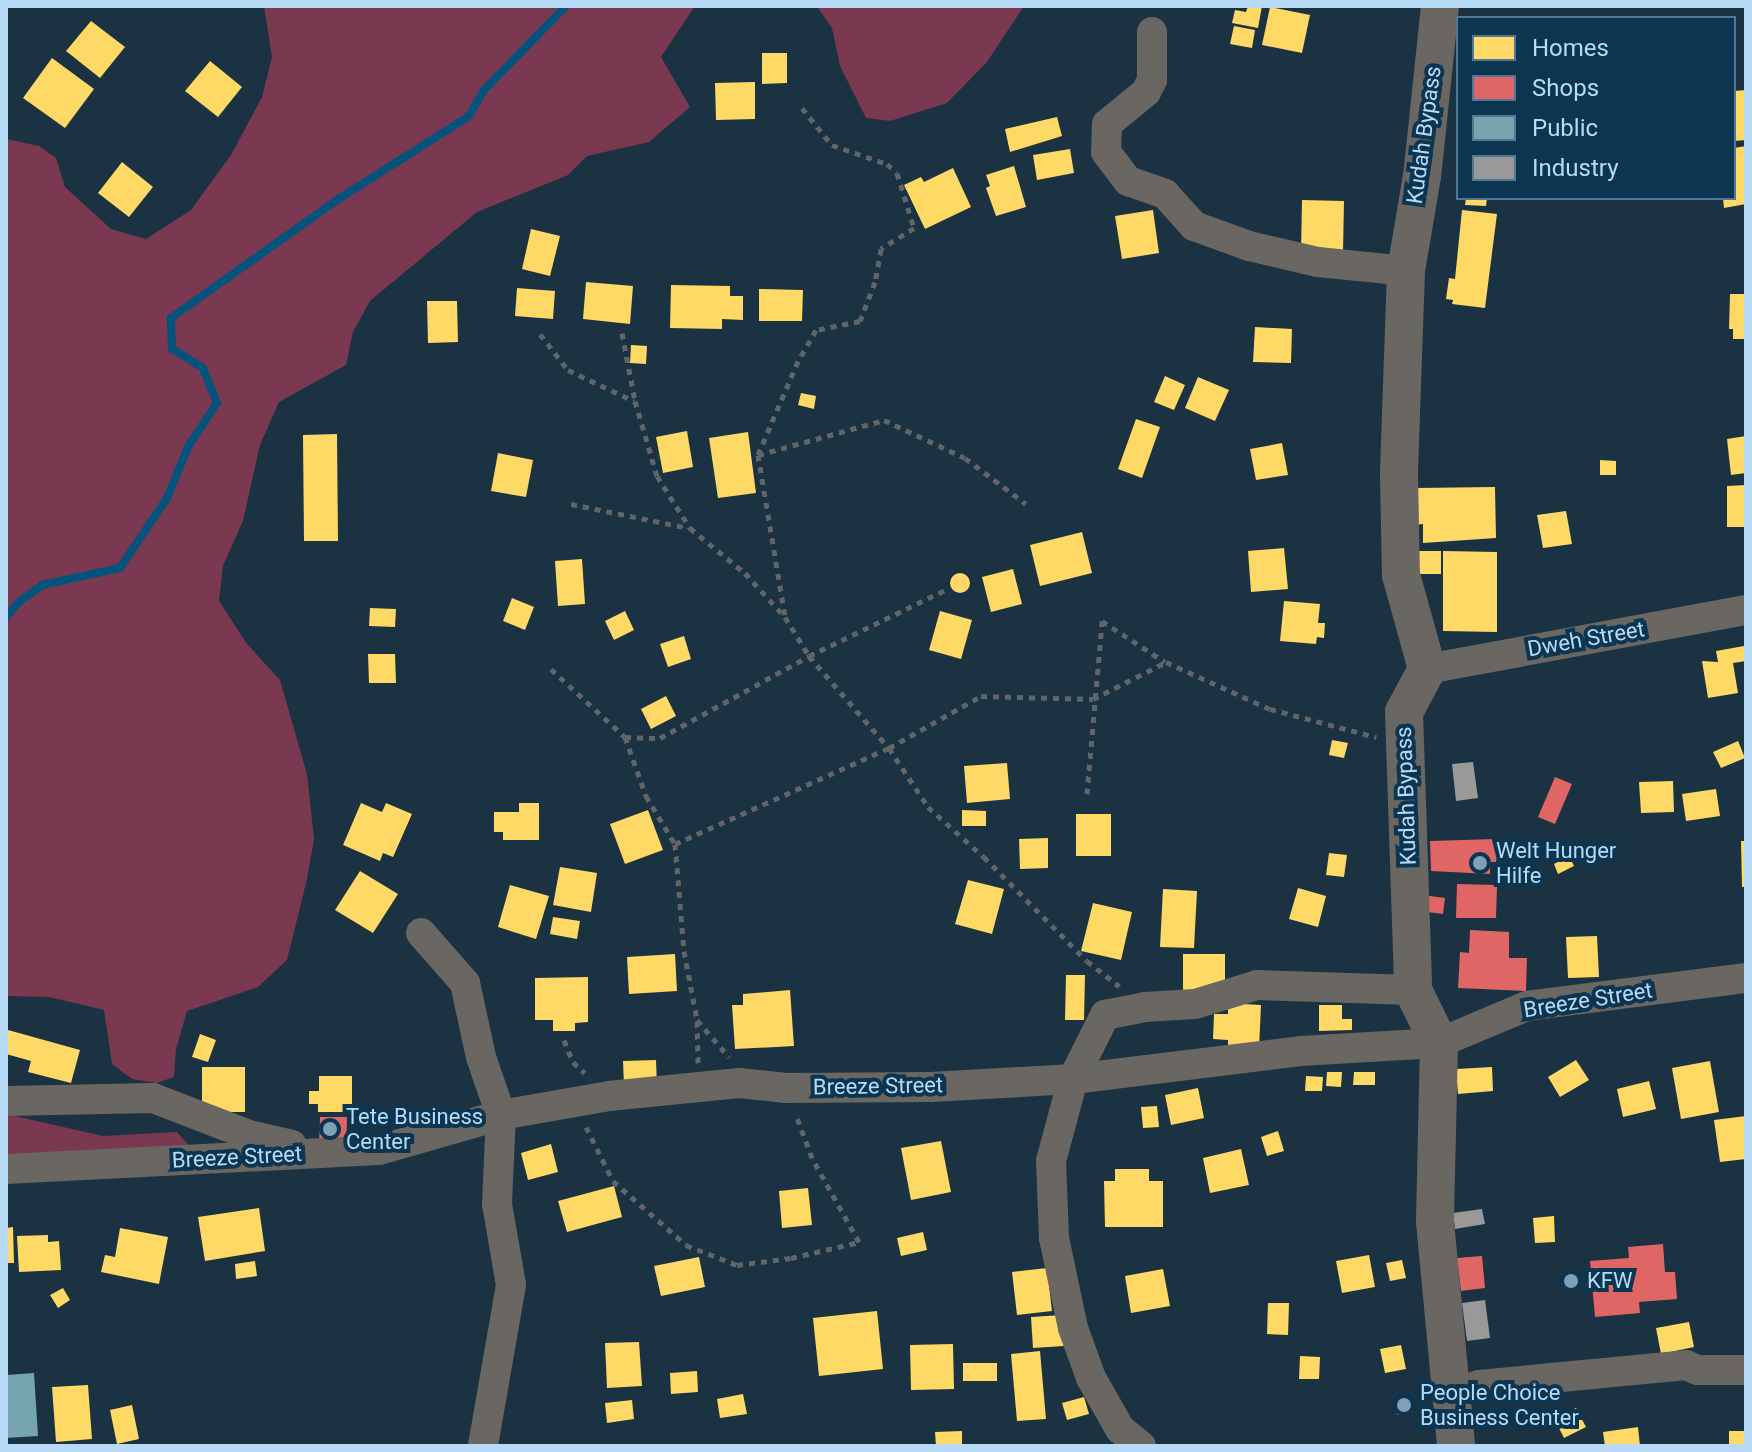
<!DOCTYPE html>
<style>
body{margin:0}
#map{position:relative;width:1752px;height:1452px;overflow:hidden;background:#1a3241;font-family:Roboto,sans-serif}
div>[style]{position:absolute}
[style*='--x']{left:calc(var(--x)*1px);top:calc(var(--y)*1px);width:calc(var(--w)*1px);rotate:calc(var(--a)*1deg)}
.green>*{inset:0;background:#7a3851}
.homes>*{inset:0;background:#ffd966}
.round{border-radius:50%}
.shops>*{inset:0;background:#e06666}
.public>*{inset:0;background:#76a5af}
.industry>*{inset:0;background:#999}
.stream>*{height:8px;margin:-4px;padding:0 4px;transform-origin:4px;border-radius:4px;background:#04537d}
.path>*{height:5px;margin-top:-2.5px;transform-origin:0;background:repeating-linear-gradient(90deg,#606569 0 6px,transparent 0 12px)}
.minor>*{height:30px;margin:-15px;padding:0 15px;transform-origin:15px;border-radius:15px;background:#6a6661}
.tertiary>*{height:38px;margin:-19px;padding:0 19px;transform-origin:19px;border-radius:19px;background:#6a6661}
.dots>*{width:22px;height:22px;translate:-50% -50%;box-sizing:border-box;border:4px solid #0b3550;border-radius:50%}
span{translate:-50% -50%;white-space:nowrap;text-align:center;line-height:1.15;-webkit-text-stroke:8px #0b3550;paint-order:stroke}
.street-label{font-size:22px;color:#b7dbf7}
.poi-label{font-size:22px;color:#b7dbf7}
.left{translate:0 -50%;text-align:left}
.frame{position:absolute;inset:0;border:8px solid #b7dbf7;pointer-events:none}
.legend{position:absolute;left:1456px;top:16px;width:280px;height:184px;box-sizing:border-box;background:#0b3550;border:2px solid #507793;margin:0;padding:10px 14px;list-style:none;font-size:24px;color:#b7dbf7}
.legend li{display:flex;align-items:center;gap:16px;height:40px}
.legend b{width:40px;border:2px solid #507793}
</style>
<div id="map">
<div class="green">
<div style="clip-path:polygon(264px 6px,695px 6px,661px 57px,690px 107px,649px 142px,587px 156px,568px 175px,477px 212px,370px 301px,353px 332px,346px 365px,279px 402px,260px 445px,243px 521px,223px 566px,219px 601px,247px 644px,280px 680px,307px 774px,314px 839px,307px 879px,287px 960px,258px 987px,187px 1011px,176px 1049px,174px 1077px,157px 1083px,132px 1079px,112px 1064px,104px 1010px,49px 997px,6px 996px,6px 139px,39px 146px,56px 158px,65px 187px,111px 229px,146px 239px,191px 210px,231px 155px,262px 97px,272px 57px)"></div>
<div style="clip-path:polygon(811px 6px,1024px 6px,987px 62px,947px 103px,890px 121px,866px 118px,840px 66px,832px 28px,818px 8px)"></div>
<div style="clip-path:polygon(6px 1114px,103px 1136px,177px 1132px,192px 1149px,6px 1165px)"></div>
</div>
<div class="homes">
<div style="clip-path:polygon(1248px 6px,1262px 6px,1258px 28px,1232px 23px,1235px 10px,1246px 12px)"></div>
<div style="clip-path:polygon(1270px 7px,1310px 15px,1302px 53px,1262px 45px)"></div>
<div style="clip-path:polygon(91px 21px,125px 47px,100px 78px,66px 51px)"></div>
<div style="clip-path:polygon(1234px 26px,1255px 30px,1252px 48px,1230px 44px)"></div>
<div style="clip-path:polygon(762px 53px,787px 53px,787px 83px,762px 84px)"></div>
<div style="clip-path:polygon(52px 58px,94px 89px,65px 128px,23px 98px)"></div>
<div style="clip-path:polygon(210px 61px,242px 87px,218px 117px,185px 91px)"></div>
<div style="clip-path:polygon(755px 82px,755px 119px,716px 120px,715px 83px)"></div>
<div style="clip-path:polygon(1746px 90px,1746px 140px,1734px 141px,1734px 91px)"></div>
<div style="clip-path:polygon(1057px 117px,1062px 136px,1010px 152px,1005px 129px)"></div>
<div style="clip-path:polygon(1746px 146px,1746px 204px,1724px 208px,1723px 198px,1734px 198px,1734px 148px)"></div>
<div style="clip-path:polygon(1070px 149px,1074px 173px,1037px 180px,1033px 155px)"></div>
<div style="clip-path:polygon(122px 162px,153px 187px,129px 217px,98px 193px)"></div>
<div style="clip-path:polygon(1014px 166px,1026px 207px,996px 216px,986px 188px,990px 186px,986px 175px)"></div>
<div style="clip-path:polygon(953px 168px,971px 207px,925px 229px,904px 185px,921px 177px,924px 182px)"></div>
<div style="clip-path:polygon(1466px 198px,1487px 198px,1486px 206px,1465px 205px)"></div>
<div style="clip-path:polygon(1302px 200px,1344px 201px,1343px 252px,1301px 252px)"></div>
<div style="clip-path:polygon(1153px 210px,1159px 253px,1122px 259px,1115px 216px)"></div>
<div style="clip-path:polygon(1462px 210px,1497px 214px,1485px 308px,1452px 304px,1453px 300px,1446px 299px,1449px 278px,1455px 279px)"></div>
<div style="clip-path:polygon(531px 229px,560px 236px,550px 276px,522px 269px)"></div>
<div style="clip-path:polygon(586px 282px,633px 286px,630px 324px,583px 319px)"></div>
<div style="clip-path:polygon(671px 285px,730px 286px,730px 296px,743px 296px,743px 320px,722px 319px,722px 329px,670px 328px)"></div>
<div style="clip-path:polygon(517px 288px,555px 291px,553px 319px,515px 316px)"></div>
<div style="clip-path:polygon(759px 289px,803px 290px,802px 321px,759px 321px)"></div>
<div style="clip-path:polygon(1730px 294px,1746px 294px,1746px 339px,1733px 339px,1733px 329px,1729px 329px)"></div>
<div style="clip-path:polygon(427px 301px,457px 301px,458px 342px,428px 343px)"></div>
<div style="clip-path:polygon(1255px 327px,1292px 329px,1291px 363px,1253px 362px)"></div>
<div style="clip-path:polygon(631px 345px,647px 346px,646px 364px,630px 363px)"></div>
<div style="clip-path:polygon(1165px 376px,1185px 385px,1174px 410px,1154px 402px)"></div>
<div style="clip-path:polygon(1198px 377px,1229px 390px,1215px 421px,1185px 408px)"></div>
<div style="clip-path:polygon(801px 393px,816px 396px,814px 409px,798px 405px)"></div>
<div style="clip-path:polygon(1136px 419px,1160px 427px,1142px 478px,1118px 469px)"></div>
<div style="clip-path:polygon(687px 431px,693px 467px,663px 473px,656px 437px)"></div>
<div style="clip-path:polygon(748px 432px,756px 493px,718px 498px,709px 438px)"></div>
<div style="clip-path:polygon(337px 434px,338px 541px,304px 541px,303px 435px)"></div>
<div style="clip-path:polygon(1746px 436px,1746px 473px,1731px 475px,1727px 439px)"></div>
<div style="clip-path:polygon(1282px 443px,1288px 475px,1256px 480px,1250px 449px)"></div>
<div style="clip-path:polygon(498px 453px,533px 460px,526px 497px,491px 491px)"></div>
<div style="clip-path:polygon(1600px 460px,1616px 461px,1616px 475px,1600px 475px)"></div>
<div style="clip-path:polygon(1746px 485px,1746px 527px,1727px 527px,1727px 486px)"></div>
<div style="clip-path:polygon(1495px 487px,1496px 538px,1423px 543px,1423px 524px,1415px 525px,1415px 488px)"></div>
<div style="clip-path:polygon(1566px 511px,1572px 544px,1543px 548px,1537px 515px)"></div>
<div style="clip-path:polygon(1082px 532px,1092px 573px,1040px 586px,1030px 545px)"></div>
<div style="clip-path:polygon(1284px 548px,1288px 589px,1251px 592px,1248px 551px)"></div>
<div style="clip-path:polygon(1409px 551px,1441px 551px,1441px 574px,1408px 574px)"></div>
<div style="clip-path:polygon(1443px 551px,1497px 552px,1497px 632px,1443px 631px)"></div>
<div style="clip-path:polygon(582px 559px,585px 604px,558px 606px,555px 561px)"></div>
<div style="clip-path:polygon(1013px 569px,1022px 604px,991px 612px,982px 577px)"></div>
<div class="round" style="left:950px;top:573px;width:20px;height:20px"></div>
<div style="clip-path:polygon(512px 598px,534px 607px,525px 630px,503px 621px)"></div>
<div style="clip-path:polygon(1284px 601px,1320px 604px,1318px 623px,1325px 623px,1324px 638px,1317px 637px,1316px 644px,1280px 641px)"></div>
<div style="clip-path:polygon(370px 608px,396px 609px,395px 627px,369px 626px)"></div>
<div style="clip-path:polygon(625px 611px,634px 630px,614px 640px,605px 621px)"></div>
<div style="clip-path:polygon(940px 611px,972px 620px,961px 659px,929px 650px)"></div>
<div style="clip-path:polygon(684px 636px,691px 659px,668px 667px,660px 644px)"></div>
<div style="clip-path:polygon(1744px 646px,1746px 661px,1733px 663px,1738px 693px,1708px 698px,1702px 661px,1718px 662px,1716px 651px)"></div>
<div style="clip-path:polygon(368px 654px,395px 654px,396px 683px,369px 683px)"></div>
<div style="clip-path:polygon(666px 696px,676px 716px,651px 729px,641px 709px)"></div>
<div style="clip-path:polygon(1332px 740px,1348px 743px,1344px 758px,1329px 755px)"></div>
<div style="clip-path:polygon(1738px 741px,1745px 758px,1721px 768px,1713px 752px)"></div>
<div style="clip-path:polygon(1007px 763px,1010px 799px,967px 803px,964px 766px)"></div>
<div style="clip-path:polygon(1673px 781px,1674px 812px,1641px 813px,1639px 782px)"></div>
<div style="clip-path:polygon(1716px 789px,1720px 816px,1686px 821px,1682px 794px)"></div>
<div style="clip-path:polygon(361px 803px,382px 812px,386px 803px,412px 814px,393px 857px,383px 853px,380px 861px,343px 845px)"></div>
<div style="clip-path:polygon(519px 803px,539px 803px,539px 840px,503px 840px,503px 832px,494px 832px,494px 812px,519px 812px)"></div>
<div style="clip-path:polygon(648px 810px,663px 850px,625px 864px,610px 824px)"></div>
<div style="clip-path:polygon(962px 810px,986px 811px,986px 826px,962px 826px)"></div>
<div style="clip-path:polygon(1076px 814px,1111px 814px,1111px 856px,1076px 856px)"></div>
<div style="clip-path:polygon(1048px 838px,1048px 868px,1020px 869px,1019px 839px)"></div>
<div style="clip-path:polygon(1741px 841px,1746px 841px,1746px 887px,1742px 887px)"></div>
<div style="clip-path:polygon(1329px 853px,1347px 855px,1344px 877px,1326px 875px)"></div>
<div style="clip-path:polygon(1569px 856px,1574px 866px,1558px 874px,1554px 864px)"></div>
<div style="clip-path:polygon(560px 867px,597px 873px,591px 912px,553px 905px)"></div>
<div style="clip-path:polygon(360px 871px,398px 894px,373px 933px,335px 910px)"></div>
<div style="clip-path:polygon(968px 880px,1004px 889px,992px 934px,955px 924px)"></div>
<div style="clip-path:polygon(510px 885px,549px 896px,536px 939px,498px 927px)"></div>
<div style="clip-path:polygon(1298px 888px,1326px 896px,1318px 927px,1289px 919px)"></div>
<div style="clip-path:polygon(1163px 889px,1197px 891px,1194px 948px,1160px 947px)"></div>
<div style="clip-path:polygon(1093px 903px,1132px 912px,1121px 960px,1081px 951px)"></div>
<div style="clip-path:polygon(553px 917px,580px 921px,577px 939px,550px 934px)"></div>
<div style="clip-path:polygon(1597px 936px,1599px 977px,1568px 978px,1566px 937px)"></div>
<div style="clip-path:polygon(675px 954px,677px 991px,629px 994px,627px 957px)"></div>
<div style="clip-path:polygon(1183px 954px,1225px 954px,1225px 995px,1183px 995px)"></div>
<div style="clip-path:polygon(1066px 975px,1085px 975px,1084px 1020px,1065px 1020px)"></div>
<div style="clip-path:polygon(588px 977px,588px 1022px,575px 1023px,575px 1031px,553px 1031px,553px 1020px,535px 1020px,535px 978px)"></div>
<div style="clip-path:polygon(790px 990px,794px 1046px,735px 1049px,732px 1005px,743px 1005px,743px 994px)"></div>
<div style="clip-path:polygon(1228px 1003px,1261px 1005px,1259px 1049px,1228px 1047px,1228px 1040px,1213px 1039px,1214px 1014px,1228px 1014px)"></div>
<div style="clip-path:polygon(1319px 1005px,1342px 1005px,1342px 1019px,1352px 1019px,1352px 1030px,1319px 1031px)"></div>
<div style="clip-path:polygon(8px 1030px,80px 1050px,71px 1083px,28px 1072px,31px 1061px,6px 1054px)"></div>
<div style="clip-path:polygon(200px 1034px,216px 1040px,208px 1062px,192px 1057px)"></div>
<div style="clip-path:polygon(656px 1060px,657px 1085px,624px 1086px,623px 1061px)"></div>
<div style="clip-path:polygon(1576px 1060px,1589px 1080px,1560px 1097px,1548px 1077px)"></div>
<div style="clip-path:polygon(1710px 1061px,1719px 1112px,1681px 1119px,1672px 1068px)"></div>
<div style="clip-path:polygon(202px 1067px,245px 1067px,245px 1112px,202px 1112px)"></div>
<div style="clip-path:polygon(1492px 1067px,1493px 1091px,1458px 1094px,1456px 1069px)"></div>
<div style="clip-path:polygon(1327px 1072px,1342px 1072px,1341px 1087px,1326px 1086px)"></div>
<div style="clip-path:polygon(1354px 1072px,1375px 1072px,1375px 1085px,1353px 1085px)"></div>
<div style="clip-path:polygon(319px 1076px,352px 1076px,352px 1112px,318px 1112px,318px 1104px,309px 1104px,309px 1091px,319px 1091px)"></div>
<div style="clip-path:polygon(1306px 1076px,1323px 1077px,1322px 1091px,1305px 1091px)"></div>
<div style="clip-path:polygon(1649px 1081px,1656px 1109px,1623px 1117px,1617px 1089px)"></div>
<div style="clip-path:polygon(1198px 1088px,1204px 1118px,1171px 1125px,1165px 1095px)"></div>
<div style="clip-path:polygon(1157px 1106px,1159px 1127px,1143px 1128px,1141px 1107px)"></div>
<div style="clip-path:polygon(1746px 1116px,1746px 1159px,1720px 1162px,1714px 1120px)"></div>
<div style="clip-path:polygon(1278px 1131px,1284px 1151px,1267px 1156px,1261px 1137px)"></div>
<div style="clip-path:polygon(941px 1141px,951px 1192px,911px 1200px,901px 1148px)"></div>
<div style="clip-path:polygon(551px 1144px,558px 1172px,528px 1180px,521px 1153px)"></div>
<div style="clip-path:polygon(1241px 1149px,1249px 1185px,1210px 1193px,1203px 1158px)"></div>
<div style="clip-path:polygon(1115px 1169px,1149px 1169px,1149px 1181px,1163px 1181px,1163px 1227px,1105px 1227px,1104px 1181px,1115px 1181px)"></div>
<div style="clip-path:polygon(614px 1186px,622px 1217px,567px 1232px,558px 1201px)"></div>
<div style="clip-path:polygon(808px 1188px,812px 1225px,782px 1228px,779px 1191px)"></div>
<div style="clip-path:polygon(259px 1208px,265px 1251px,205px 1261px,198px 1217px)"></div>
<div style="clip-path:polygon(1554px 1216px,1555px 1242px,1535px 1243px,1533px 1218px)"></div>
<div style="clip-path:polygon(13px 1227px,14px 1263px,6px 1263px,6px 1228px)"></div>
<div style="clip-path:polygon(120px 1228px,168px 1237px,159px 1284px,101px 1272px,105px 1255px,115px 1257px)"></div>
<div style="clip-path:polygon(923px 1232px,927px 1250px,901px 1256px,897px 1238px)"></div>
<div style="clip-path:polygon(48px 1235px,48px 1242px,59px 1241px,61px 1270px,19px 1272px,17px 1236px)"></div>
<div style="clip-path:polygon(1369px 1255px,1375px 1287px,1342px 1293px,1336px 1261px)"></div>
<div style="clip-path:polygon(699px 1257px,705px 1287px,661px 1296px,654px 1266px)"></div>
<div style="clip-path:polygon(1402px 1260px,1406px 1278px,1390px 1281px,1386px 1263px)"></div>
<div style="clip-path:polygon(255px 1261px,257px 1276px,236px 1279px,235px 1264px)"></div>
<div style="clip-path:polygon(1047px 1268px,1052px 1311px,1017px 1315px,1012px 1272px)"></div>
<div style="clip-path:polygon(1163px 1269px,1170px 1306px,1131px 1313px,1125px 1276px)"></div>
<div style="clip-path:polygon(63px 1288px,70px 1300px,58px 1308px,50px 1295px)"></div>
<div style="clip-path:polygon(1268px 1303px,1289px 1303px,1288px 1335px,1267px 1334px)"></div>
<div style="clip-path:polygon(877px 1311px,883px 1369px,819px 1376px,813px 1318px)"></div>
<div style="clip-path:polygon(1062px 1315px,1064px 1346px,1033px 1348px,1031px 1317px)"></div>
<div style="clip-path:polygon(1689px 1322px,1694px 1347px,1661px 1354px,1656px 1328px)"></div>
<div style="clip-path:polygon(639px 1342px,642px 1386px,607px 1388px,605px 1343px)"></div>
<div style="clip-path:polygon(953px 1344px,954px 1389px,911px 1390px,910px 1345px)"></div>
<div style="clip-path:polygon(1401px 1345px,1406px 1369px,1385px 1373px,1380px 1349px)"></div>
<div style="clip-path:polygon(1040px 1351px,1046px 1419px,1017px 1421px,1011px 1354px)"></div>
<div style="clip-path:polygon(1300px 1356px,1320px 1357px,1319px 1379px,1299px 1379px)"></div>
<div style="clip-path:polygon(963px 1363px,997px 1363px,997px 1381px,963px 1381px)"></div>
<div style="clip-path:polygon(697px 1371px,698px 1392px,671px 1394px,670px 1373px)"></div>
<div style="clip-path:polygon(88px 1385px,92px 1439px,56px 1442px,52px 1387px)"></div>
<div style="clip-path:polygon(743px 1394px,747px 1414px,720px 1418px,717px 1399px)"></div>
<div style="clip-path:polygon(1084px 1397px,1089px 1414px,1067px 1420px,1062px 1403px)"></div>
<div style="clip-path:polygon(632px 1400px,634px 1419px,607px 1423px,605px 1403px)"></div>
<div style="clip-path:polygon(132px 1405px,139px 1439px,117px 1444px,110px 1410px)"></div>
<div style="clip-path:polygon(1576px 1408px,1586px 1427px,1564px 1438px,1554px 1418px)"></div>
<div style="clip-path:polygon(1638px 1427px,1640px 1446px,1605px 1446px,1603px 1432px)"></div>
<div style="clip-path:polygon(962px 1431px,962px 1446px,936px 1446px,935px 1432px)"></div>
<div style="clip-path:polygon(1729px 1431px,1746px 1431px,1746px 1446px,1729px 1446px)"></div>
</div>
<div class="shops">
<div style="clip-path:polygon(1555px 777px,1572px 784px,1555px 824px,1538px 817px)"></div>
<div style="clip-path:polygon(1497px 839px,1497px 862px,1490px 862px,1490px 874px,1431px 871px,1430px 841px)"></div>
<div style="clip-path:polygon(1457px 884px,1497px 885px,1496px 918px,1456px 918px)"></div>
<div style="clip-path:polygon(1422px 895px,1445px 898px,1443px 914px,1420px 911px)"></div>
<div style="clip-path:polygon(1470px 930px,1509px 932px,1509px 958px,1527px 958px,1526px 991px,1458px 988px,1460px 952px,1469px 953px)"></div>
<div style="clip-path:polygon(320px 1117px,347px 1117px,346px 1149px,319px 1148px)"></div>
<div style="clip-path:polygon(1663px 1244px,1665px 1272px,1675px 1272px,1677px 1299px,1639px 1302px,1640px 1313px,1595px 1317px,1590px 1261px,1629px 1258px,1628px 1247px)"></div>
<div style="clip-path:polygon(1482px 1256px,1485px 1288px,1461px 1291px,1457px 1258px)"></div>
<div style="clip-path:polygon(1410px 1397px,1413px 1412px,1397px 1415px,1395px 1400px)"></div>
</div>
<div class="public">
<div style="clip-path:polygon(34px 1373px,38px 1436px,6px 1438px,6px 1375px)"></div>
</div>
<div class="industry">
<div style="clip-path:polygon(1473px 762px,1478px 798px,1456px 801px,1452px 764px)"></div>
<div style="clip-path:polygon(1482px 1209px,1485px 1224px,1455px 1229px,1453px 1213px)"></div>
<div style="clip-path:polygon(1485px 1300px,1490px 1338px,1467px 1341px,1462px 1303px)"></div>
</div>
<div class="stream">
<div style="--x:6;--y:617;--w:20;--a:-49"></div>
<div style="--x:19;--y:602;--w:29;--a:-36"></div>
<div style="--x:42;--y:585;--w:80;--a:-12.3"></div>
<div style="--x:120;--y:568;--w:84;--a:-56.1"></div>
<div style="--x:167;--y:498;--w:57;--a:-67.5"></div>
<div style="--x:189;--y:445;--w:50;--a:-56.3"></div>
<div style="--x:217;--y:403;--w:38;--a:-112"></div>
<div style="--x:203;--y:368;--w:36;--a:-148"></div>
<div style="--x:172;--y:349;--w:31;--a:-92"></div>
<div style="--x:171;--y:318;--w:204;--a:-35.4"></div>
<div style="--x:337;--y:200;--w:155;--a:-32.4"></div>
<div style="--x:468;--y:117;--w:31;--a:-59"></div>
<div style="--x:484;--y:90;--w:117;--a:-45.7"></div>
</div>
<div class="path">
<div style="--x:802;--y:108;--w:48;--a:51"></div>
<div style="--x:832;--y:145;--w:58;--a:19.1"></div>
<div style="--x:887;--y:164;--w:13;--a:42"></div>
<div style="--x:897;--y:173;--w:58;--a:72.8"></div>
<div style="--x:914;--y:228;--w:39;--a:148"></div>
<div style="--x:881;--y:249;--w:34;--a:100"></div>
<div style="--x:875;--y:282;--w:42;--a:111"></div>
<div style="--x:860;--y:321;--w:45;--a:168.4"></div>
<div style="--x:816;--y:330;--w:36;--a:120"></div>
<div style="--x:798;--y:361;--w:102;--a:113.1"></div>
<div style="--x:758;--y:455;--w:131;--a:-15.5"></div>
<div style="--x:884;--y:420;--w:89;--a:25.1"></div>
<div style="--x:965;--y:458;--w:76;--a:37"></div>
<div style="--x:622;--y:333;--w:69;--a:79.2"></div>
<div style="--x:635;--y:401;--w:78;--a:73.7"></div>
<div style="--x:657;--y:476;--w:62;--a:57.6"></div>
<div style="--x:690;--y:528;--w:71;--a:39.3"></div>
<div style="--x:745;--y:573;--w:59;--a:47.7"></div>
<div style="--x:785;--y:617;--w:46;--a:58.4"></div>
<div style="--x:809;--y:656;--w:122;--a:49"></div>
<div style="--x:889;--y:748;--w:106;--a:-29.5"></div>
<div style="--x:981;--y:696;--w:112;--a:1.5"></div>
<div style="--x:1093;--y:699;--w:82;--a:-26.9"></div>
<div style="--x:1166;--y:662;--w:114;--a:24.3"></div>
<div style="--x:1270;--y:709;--w:110;--a:14.8"></div>
<div style="--x:540;--y:334;--w:46;--a:52.1"></div>
<div style="--x:568;--y:370;--w:73;--a:25.2"></div>
<div style="--x:758;--y:455;--w:163;--a:80.5"></div>
<div style="--x:571;--y:504;--w:120;--a:11.5"></div>
<div style="--x:551;--y:669;--w:100;--a:42.6"></div>
<div style="--x:625;--y:737;--w:35;--a:2"></div>
<div style="--x:660;--y:738;--w:170;--a:-28.8"></div>
<div style="--x:809;--y:656;--w:153;--a:-25.9"></div>
<div style="--x:625;--y:737;--w:63;--a:70.4"></div>
<div style="--x:646;--y:796;--w:56;--a:58.9"></div>
<div style="--x:675;--y:844;--w:235;--a:-24.2"></div>
<div style="--x:889;--y:748;--w:71;--a:56.5"></div>
<div style="--x:928;--y:807;--w:75;--a:41.8"></div>
<div style="--x:984;--y:857;--w:146;--a:45.3"></div>
<div style="--x:1087;--y:961;--w:41;--a:38"></div>
<div style="--x:1087;--y:794;--w:174;--a:-85"></div>
<div style="--x:1102;--y:621;--w:75;--a:33.1"></div>
<div style="--x:675;--y:844;--w:107;--a:85.2"></div>
<div style="--x:684;--y:951;--w:70;--a:79.3"></div>
<div style="--x:697;--y:1020;--w:49;--a:49.1"></div>
<div style="--x:697;--y:1021;--w:42;--a:88.6"></div>
<div style="--x:564;--y:1040;--w:24;--a:68"></div>
<div style="--x:573;--y:1062;--w:16;--a:43"></div>
<div style="--x:586;--y:1127;--w:60;--a:63.4"></div>
<div style="--x:613;--y:1181;--w:97;--a:41.2"></div>
<div style="--x:686;--y:1245;--w:55;--a:21.4"></div>
<div style="--x:737;--y:1265;--w:54;--a:-7.4"></div>
<div style="--x:791;--y:1258;--w:70;--a:-13.2"></div>
<div style="--x:859;--y:1242;--w:96;--a:-119.2"></div>
<div style="--x:812;--y:1158;--w:46;--a:-110.4"></div>
</div>
<div class="minor">
<div style="--x:1152;--y:32;--w:48;--a:90"></div>
<div style="--x:1152;--y:80;--w:13;--a:117"></div>
<div style="--x:1146;--y:92;--w:50;--a:140.6"></div>
<div style="--x:1107;--y:124;--w:28;--a:92"></div>
<div style="--x:1106;--y:152;--w:36;--a:53"></div>
<div style="--x:1128;--y:181;--w:39;--a:19"></div>
<div style="--x:1165;--y:194;--w:43;--a:47.8"></div>
<div style="--x:1194;--y:226;--w:59;--a:20"></div>
<div style="--x:1249;--y:246;--w:71;--a:13.1"></div>
<div style="--x:1318;--y:262;--w:88;--a:5.8"></div>
<div style="--x:1427;--y:669;--w:324;--a:-10.5"></div>
<div style="--x:421;--y:933;--w:67;--a:48.7"></div>
<div style="--x:465;--y:983;--w:76;--a:77.8"></div>
<div style="--x:481;--y:1057;--w:61;--a:71"></div>
<div style="--x:501;--y:1115;--w:89;--a:92.6"></div>
<div style="--x:497;--y:1204;--w:82;--a:80.2"></div>
<div style="--x:511;--y:1285;--w:163;--a:99.9"></div>
<div style="--x:6;--y:1101;--w:147;--a:-1.2"></div>
<div style="--x:153;--y:1098;--w:103;--a:21.1"></div>
<div style="--x:249;--y:1135;--w:44;--a:13.1"></div>
<div style="--x:6;--y:1169;--w:373;--a:-2.9"></div>
<div style="--x:379;--y:1150;--w:127;--a:-16"></div>
<div style="--x:501;--y:1115;--w:110;--a:-10"></div>
<div style="--x:609;--y:1096;--w:131;--a:-5.7"></div>
<div style="--x:739;--y:1083;--w:47;--a:6.1"></div>
<div style="--x:786;--y:1088;--w:145;--a:-0.4"></div>
<div style="--x:931;--y:1087;--w:142;--a:-3.2"></div>
<div style="--x:1073;--y:1079;--w:229;--a:-7"></div>
<div style="--x:1300;--y:1051;--w:139;--a:-3.3"></div>
<div style="--x:1439;--y:1043;--w:95;--a:-22.8"></div>
<div style="--x:1527;--y:1006;--w:221;--a:-7.3"></div>
<div style="--x:1453;--y:1393;--w:27;--a:-17"></div>
<div style="--x:1479;--y:1385;--w:208;--a:-5.5"></div>
<div style="--x:1686;--y:1365;--w:12;--a:24"></div>
<div style="--x:1697;--y:1370;--w:49;--a:0"></div>
<div style="--x:1141;--y:1446;--w:27;--a:-141"></div>
<div style="--x:1120;--y:1429;--w:59;--a:-119.6"></div>
<div style="--x:1091;--y:1378;--w:53;--a:-109.8"></div>
<div style="--x:1073;--y:1328;--w:92;--a:-101.9"></div>
<div style="--x:1054;--y:1238;--w:77;--a:-92.2"></div>
<div style="--x:1051;--y:1161;--w:85;--a:-75"></div>
<div style="--x:1073;--y:1079;--w:72;--a:-63.4"></div>
<div style="--x:1105;--y:1015;--w:41;--a:-11.3"></div>
<div style="--x:1145;--y:1007;--w:50;--a:-3.4"></div>
<div style="--x:1195;--y:1004;--w:65;--a:-17"></div>
<div style="--x:1257;--y:985;--w:156;--a:1.8"></div>
</div>
<div class="tertiary">
<div style="--x:1440;--y:6;--w:171;--a:96"></div>
<div style="--x:1422;--y:176;--w:96;--a:99.6"></div>
<div style="--x:1406;--y:271;--w:203;--a:92"></div>
<div style="--x:1399;--y:474;--w:101;--a:88.9"></div>
<div style="--x:1401;--y:575;--w:98;--a:74.5"></div>
<div style="--x:1427;--y:669;--w:49;--a:118.1"></div>
<div style="--x:1404;--y:712;--w:278;--a:88.1"></div>
<div style="--x:1413;--y:990;--w:59;--a:63.9"></div>
<div style="--x:1439;--y:1043;--w:179;--a:91.3"></div>
<div style="--x:1435;--y:1222;--w:225;--a:84.6"></div>
</div>
<div class="dots">
<div style="left:1480px;top:863px;background:#80a0b7"></div>
<div style="left:330px;top:1129px;background:#80a0b7"></div>
<div style="left:1571px;top:1281px;background:#80a0b7"></div>
<div style="left:1404px;top:1405px;background:#80a0b7"></div>
</div>
<div class="street-label">
<span style="left:1424px;top:135px;rotate:-82deg">Kudah Bypass</span>
<span style="left:1586px;top:639px;rotate:-10deg">Dweh Street</span>
<span style="left:1406px;top:796px;rotate:-92deg">Kudah Bypass</span>
<span style="left:1588px;top:1000px;rotate:-9deg">Breeze Street</span>
<span style="left:878px;top:1086px;rotate:-1deg">Breeze Street</span>
<span style="left:237px;top:1157px;rotate:-3deg">Breeze Street</span>
</div>
<div class="poi-label">
<span class="left" style="left:1496px;top:863px">Welt Hunger<br>Hilfe</span>
<span class="left" style="left:346px;top:1129px">Tete Business<br>Center</span>
<span class="left" style="left:1587px;top:1281px">KFW</span>
<span class="left" style="left:1420px;top:1405px">People Choice<br>Business Center</span>
</div>
<div class="frame"></div>
<ul class="legend">
<li><b style="height:22px;background:#ffd966"></b>Homes</li>
<li><b style="height:22px;background:#e06666"></b>Shops</li>
<li><b style="height:22px;background:#76a5af"></b>Public</li>
<li><b style="height:22px;background:#999"></b>Industry</li>
</ul>
</div>
